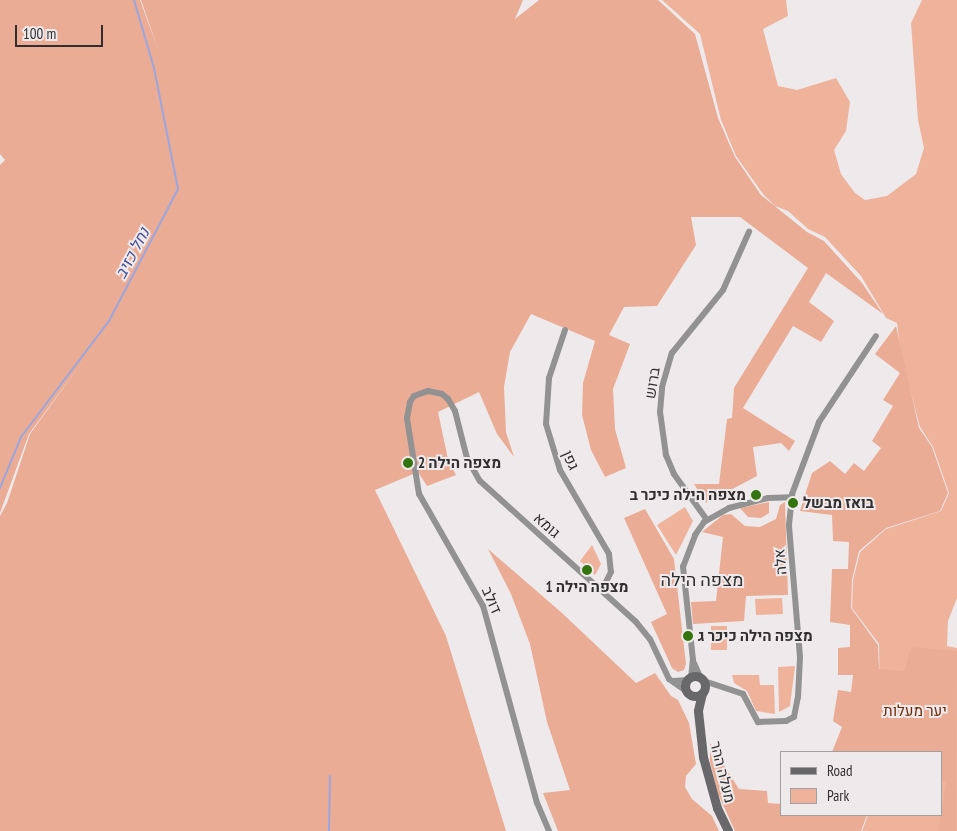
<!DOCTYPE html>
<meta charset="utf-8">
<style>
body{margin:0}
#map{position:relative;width:957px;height:831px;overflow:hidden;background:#eeeaec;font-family:"PT Sans Narrow",Heebo,sans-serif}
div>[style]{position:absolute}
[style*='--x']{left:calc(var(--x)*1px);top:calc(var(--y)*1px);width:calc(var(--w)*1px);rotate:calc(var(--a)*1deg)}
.green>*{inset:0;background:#efb39c}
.forest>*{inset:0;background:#eaac94}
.stream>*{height:2px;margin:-1px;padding:0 1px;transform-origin:1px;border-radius:1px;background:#9ca6dd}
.street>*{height:6px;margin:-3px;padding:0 3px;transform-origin:3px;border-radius:3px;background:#939293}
.secondary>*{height:9px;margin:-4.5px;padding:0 4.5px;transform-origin:4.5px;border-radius:4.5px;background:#686769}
.secondary>.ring{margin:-4.5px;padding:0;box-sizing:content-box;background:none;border:9px solid #686769;border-radius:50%}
.dots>*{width:14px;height:14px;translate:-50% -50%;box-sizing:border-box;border:2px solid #eeeaec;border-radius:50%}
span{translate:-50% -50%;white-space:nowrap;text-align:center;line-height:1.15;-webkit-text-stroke:4px #eeeaec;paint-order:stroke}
.street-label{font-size:15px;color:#302e2f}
.poi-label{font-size:15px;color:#302e2f;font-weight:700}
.left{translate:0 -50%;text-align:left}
.right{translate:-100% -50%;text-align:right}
.park-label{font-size:15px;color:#722b07}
.water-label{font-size:16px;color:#475094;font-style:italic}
.quarter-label{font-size:18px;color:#302e2f}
.legend{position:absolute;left:780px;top:751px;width:162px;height:65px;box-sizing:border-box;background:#eeeaec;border:1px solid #a29fa0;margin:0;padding:6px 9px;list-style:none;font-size:15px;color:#302e2f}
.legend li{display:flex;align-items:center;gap:10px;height:25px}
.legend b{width:25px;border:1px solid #a29fa0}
.scale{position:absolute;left:15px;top:25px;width:88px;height:22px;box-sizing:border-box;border:2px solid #302e2f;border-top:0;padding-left:6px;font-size:15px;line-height:18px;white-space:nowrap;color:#302e2f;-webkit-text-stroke:4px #eeeaec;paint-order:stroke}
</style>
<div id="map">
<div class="green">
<div style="clip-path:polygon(662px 0,786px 0,788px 16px,763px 29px,778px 86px,797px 90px,836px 78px,850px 102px,846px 131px,834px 150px,841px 174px,855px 193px,865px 200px,887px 196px,916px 174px,924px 148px,918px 120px,911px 23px,922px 0,957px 0,957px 598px,948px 621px,947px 646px,957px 648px,957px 831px,862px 831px,868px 815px,941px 815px,941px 752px,880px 711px,879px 644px,852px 608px,853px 580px,860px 552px,886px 529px,941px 511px,949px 493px,933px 447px,920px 427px,901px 356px,897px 323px,886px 318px,861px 276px,825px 237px,808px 229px,788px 211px,775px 206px,763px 194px,736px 156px,721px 120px,700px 34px)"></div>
<div style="clip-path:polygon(685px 507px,693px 521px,676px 555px,657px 525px)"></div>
<div style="clip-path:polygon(592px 545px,601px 564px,595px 575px,580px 561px)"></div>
<div style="clip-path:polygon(782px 598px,783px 614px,756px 615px,755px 599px)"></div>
<div style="clip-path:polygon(711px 626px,727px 626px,727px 650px,711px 650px)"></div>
<div style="clip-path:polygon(795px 666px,790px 706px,779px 712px,778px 667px)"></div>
<div style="clip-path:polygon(732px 675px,759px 675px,760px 685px,774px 685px,775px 714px,756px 711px,747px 691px,734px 683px)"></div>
</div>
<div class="forest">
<div style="clip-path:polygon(0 0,140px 0,160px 55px,141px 0,523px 0,515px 19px,539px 0,658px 0,695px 34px,718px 118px,735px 157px,761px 195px,807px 232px,824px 241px,862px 283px,883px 314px,826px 273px,809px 302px,834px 321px,821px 342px,793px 326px,743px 408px,795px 441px,789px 451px,781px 443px,753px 447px,757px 476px,706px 503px,694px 484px,719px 484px,727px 419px,732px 418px,734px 388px,808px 268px,740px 217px,691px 217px,696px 245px,657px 306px,624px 307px,609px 335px,630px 344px,613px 389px,615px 429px,626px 468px,605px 477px,591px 450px,582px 415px,583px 383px,595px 341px,531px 314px,510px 352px,504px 387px,506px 432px,514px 457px,497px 434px,479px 392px,438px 412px,448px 459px,456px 475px,427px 486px,418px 472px,375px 490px,446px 636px,506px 831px,0 831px,0 516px,7px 503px,30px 434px,85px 358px,29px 434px,0 513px,0 165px,5px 160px,0 154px)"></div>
<div style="clip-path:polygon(896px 326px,919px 428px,932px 447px,948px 493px,940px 511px,886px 528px,859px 551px,852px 580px,851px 608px,878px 645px,879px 669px,904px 671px,911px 647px,957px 651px,956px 831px,938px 831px,946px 783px,941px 780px,941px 752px,832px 752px,842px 727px,833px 721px,838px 690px,851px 692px,853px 675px,838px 675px,838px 648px,850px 647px,850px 625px,830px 622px,832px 569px,848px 569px,849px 542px,833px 541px,832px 515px,800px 511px,812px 473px,830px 461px,845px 474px,854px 463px,864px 471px,881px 448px,872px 441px,893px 406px,883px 400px,900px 373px,875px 354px)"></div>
<div style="clip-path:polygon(769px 502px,769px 513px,761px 518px,748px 517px,740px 508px)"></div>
<div style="clip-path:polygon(785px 502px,788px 595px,746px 596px,744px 621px,693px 624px,691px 602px,716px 601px,723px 537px,702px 532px,723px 515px,731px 514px,745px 526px,760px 527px,776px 519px,780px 505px)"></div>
<div style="clip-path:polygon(645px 509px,674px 559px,686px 664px,684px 670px,678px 672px,672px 668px,651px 622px,667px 614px,624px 518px)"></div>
<div style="clip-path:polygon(488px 549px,562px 613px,636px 683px,655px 673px,671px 696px,678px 700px,689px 723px,696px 764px,686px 776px,685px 787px,692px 799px,712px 816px,719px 831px,558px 831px,543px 793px,570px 790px,547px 722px,530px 644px,511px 594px)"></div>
<div style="clip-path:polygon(710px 743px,739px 789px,767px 791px,768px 803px,781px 804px,781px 815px,867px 815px,861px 831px,735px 831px,718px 794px,710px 762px)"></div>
</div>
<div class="stream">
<div style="--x:0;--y:488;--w:55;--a:-67.6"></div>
<div style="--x:21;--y:437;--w:146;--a:-52.8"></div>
<div style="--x:109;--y:321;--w:149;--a:-62.4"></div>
<div style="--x:178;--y:189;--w:123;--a:-101.2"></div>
<div style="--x:154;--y:68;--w:71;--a:-106.4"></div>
<div style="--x:329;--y:831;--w:55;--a:-89"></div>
</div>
<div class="street">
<div style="--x:565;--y:330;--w:51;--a:108.4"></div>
<div style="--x:549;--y:378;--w:46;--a:93.7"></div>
<div style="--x:546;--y:424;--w:48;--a:73.1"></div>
<div style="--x:560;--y:470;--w:97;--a:59.7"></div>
<div style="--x:609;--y:554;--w:18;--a:84"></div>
<div style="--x:611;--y:572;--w:20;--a:117"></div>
<div style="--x:707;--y:520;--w:57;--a:-125.7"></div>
<div style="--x:674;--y:474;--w:21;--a:-113"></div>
<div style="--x:666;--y:455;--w:43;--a:-97.9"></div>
<div style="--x:660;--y:412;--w:25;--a:-85"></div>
<div style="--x:662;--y:387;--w:35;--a:-74"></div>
<div style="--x:672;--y:353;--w:81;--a:-51"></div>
<div style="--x:723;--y:290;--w:64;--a:-65.9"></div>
<div style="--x:694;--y:663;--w:17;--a:66"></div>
<div style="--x:691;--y:678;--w:18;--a:-84"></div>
<div style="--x:693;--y:660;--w:94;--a:-96.1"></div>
<div style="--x:683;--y:567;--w:34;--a:-69"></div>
<div style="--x:695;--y:535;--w:16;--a:-55"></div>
<div style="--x:704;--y:522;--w:29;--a:-29"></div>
<div style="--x:729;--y:508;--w:40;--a:-14.4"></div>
<div style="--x:768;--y:498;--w:23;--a:-2"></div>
<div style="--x:673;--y:681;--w:15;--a:-4"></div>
<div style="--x:704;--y:681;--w:41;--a:18.4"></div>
<div style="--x:743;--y:694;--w:32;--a:62"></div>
<div style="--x:758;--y:722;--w:28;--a:-2"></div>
<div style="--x:786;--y:721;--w:9;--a:-27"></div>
<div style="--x:794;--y:717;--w:20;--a:-79"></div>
<div style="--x:798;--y:697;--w:40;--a:-87.1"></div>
<div style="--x:800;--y:657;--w:132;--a:-94.8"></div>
<div style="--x:789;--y:525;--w:31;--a:-84"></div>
<div style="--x:792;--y:494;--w:77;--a:-69.4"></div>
<div style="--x:819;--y:422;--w:103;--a:-56.5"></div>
<div style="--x:549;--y:831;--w:30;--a:-113"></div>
<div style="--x:537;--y:803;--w:204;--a:-105.3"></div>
<div style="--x:483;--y:606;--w:129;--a:-119.7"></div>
<div style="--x:419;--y:494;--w:77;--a:-99"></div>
<div style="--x:407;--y:418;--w:16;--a:-79"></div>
<div style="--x:410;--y:402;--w:7;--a:-56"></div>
<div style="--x:414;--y:396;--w:15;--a:-20"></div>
<div style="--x:428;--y:391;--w:14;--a:12"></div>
<div style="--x:442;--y:394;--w:8;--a:40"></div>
<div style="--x:448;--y:399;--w:14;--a:60"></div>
<div style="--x:455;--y:411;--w:49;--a:75.7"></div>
<div style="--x:467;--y:458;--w:26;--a:61"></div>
<div style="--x:480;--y:481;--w:210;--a:42.1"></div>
<div style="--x:636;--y:622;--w:22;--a:51"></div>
<div style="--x:650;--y:639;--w:44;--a:64.6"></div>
<div style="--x:669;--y:679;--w:24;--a:35"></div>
</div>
<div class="secondary">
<div class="ring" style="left:685px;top:676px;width:11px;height:11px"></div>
<div style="--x:702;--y:693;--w:18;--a:103"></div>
<div style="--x:698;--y:711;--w:46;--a:83.8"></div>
<div style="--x:703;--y:757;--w:53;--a:74.6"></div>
<div style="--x:717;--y:808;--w:25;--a:64"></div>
</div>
<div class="dots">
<div style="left:408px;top:463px;background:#34740e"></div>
<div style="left:756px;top:495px;background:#34740e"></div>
<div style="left:793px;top:503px;background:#34740e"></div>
<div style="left:587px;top:570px;background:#34740e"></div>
<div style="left:688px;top:636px;background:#34740e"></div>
</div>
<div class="street-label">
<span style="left:652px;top:383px;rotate:-81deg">ברוש</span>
<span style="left:571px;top:460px;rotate:66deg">גפן</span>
<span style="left:547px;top:525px;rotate:41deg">גומא</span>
<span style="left:780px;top:562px;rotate:-95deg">אלה</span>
<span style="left:492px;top:600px;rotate:66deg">דולב</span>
<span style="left:723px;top:772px;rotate:76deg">מעלה ההר</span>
</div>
<div class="poi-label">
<span class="left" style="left:418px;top:463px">מצפה הילה 2</span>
<span class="right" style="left:746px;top:495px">מצפה הילה כיכר ב</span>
<span class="left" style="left:803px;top:503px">בואז מבשל</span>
<span style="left:587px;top:587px">מצפה הילה 1</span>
<span class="left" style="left:698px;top:636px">מצפה הילה כיכר ג</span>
</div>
<div class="park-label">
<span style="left:915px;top:711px">יער מעלות</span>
</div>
<div class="water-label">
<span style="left:132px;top:253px;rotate:-62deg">נחל כזיב</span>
</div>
<div class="quarter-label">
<span style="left:702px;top:580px">מצפה הילה</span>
</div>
<ul class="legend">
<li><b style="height:6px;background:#686769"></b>Road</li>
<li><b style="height:14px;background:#efb39c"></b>Park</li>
</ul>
<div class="scale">100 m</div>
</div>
